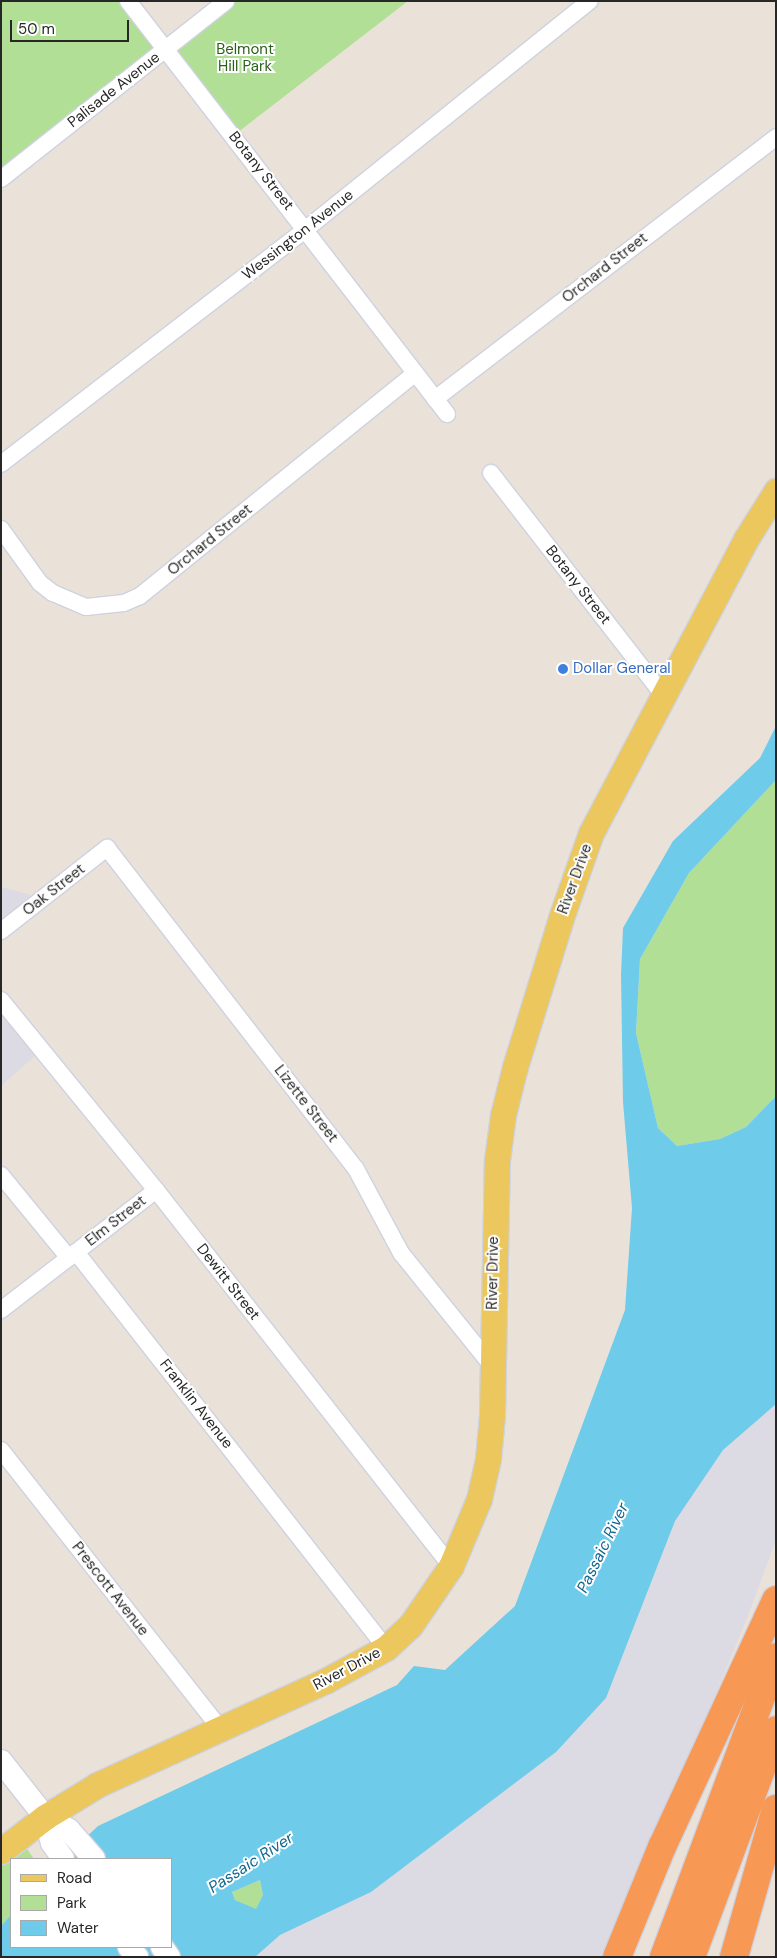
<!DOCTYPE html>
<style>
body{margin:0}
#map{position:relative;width:777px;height:1958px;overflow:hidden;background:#eae2d9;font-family:"DM Sans",sans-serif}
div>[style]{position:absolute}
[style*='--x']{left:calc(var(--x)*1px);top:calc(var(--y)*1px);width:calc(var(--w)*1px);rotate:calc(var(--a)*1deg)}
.industrial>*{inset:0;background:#dcdae2}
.green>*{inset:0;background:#b1df96}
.water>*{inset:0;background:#6ecbea}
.roads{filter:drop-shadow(1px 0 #ced2e0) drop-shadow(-1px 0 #ced2e0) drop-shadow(0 1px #ced2e0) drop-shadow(0 -1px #ced2e0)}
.street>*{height:16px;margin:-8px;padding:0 8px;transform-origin:8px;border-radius:8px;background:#fff}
.secondary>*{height:22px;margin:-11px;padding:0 11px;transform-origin:11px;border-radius:11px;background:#fff}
.primary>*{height:25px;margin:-12.5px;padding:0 12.5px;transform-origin:12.5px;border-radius:12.5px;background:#ebc75d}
.highway>*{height:28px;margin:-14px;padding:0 14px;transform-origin:14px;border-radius:14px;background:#f89855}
.dots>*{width:14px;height:14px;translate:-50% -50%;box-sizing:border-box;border:2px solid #fff;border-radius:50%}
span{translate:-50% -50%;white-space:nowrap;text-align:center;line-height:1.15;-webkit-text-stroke:4px #fff;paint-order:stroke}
.park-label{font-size:15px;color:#2b601b}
.street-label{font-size:15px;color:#272727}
.shop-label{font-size:15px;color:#366cbe}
.left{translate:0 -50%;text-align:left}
.water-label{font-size:16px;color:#116891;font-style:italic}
.frame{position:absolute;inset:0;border:2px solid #272727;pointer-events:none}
.legend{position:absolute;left:10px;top:1858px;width:162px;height:90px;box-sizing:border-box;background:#fff;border:1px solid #a9a9a9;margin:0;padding:6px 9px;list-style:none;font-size:15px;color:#272727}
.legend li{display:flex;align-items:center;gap:10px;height:25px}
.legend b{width:25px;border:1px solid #a9a9a9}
.scale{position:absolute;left:10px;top:20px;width:119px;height:22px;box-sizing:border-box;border:2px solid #272727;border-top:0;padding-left:6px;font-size:15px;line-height:18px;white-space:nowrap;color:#272727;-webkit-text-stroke:4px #fff;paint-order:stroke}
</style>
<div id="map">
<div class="industrial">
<div style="clip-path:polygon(1px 887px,31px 895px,1px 921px)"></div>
<div style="clip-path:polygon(1px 1009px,36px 1055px,1px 1086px)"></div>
<div style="clip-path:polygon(776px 1404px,776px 1540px,748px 1616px,607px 1957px,255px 1957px,280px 1935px,371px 1892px,606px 1698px,675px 1521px,723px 1449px)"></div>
</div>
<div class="green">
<div style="clip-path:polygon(1px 1px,128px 1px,165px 49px,226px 1px,408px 1px,233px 136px,165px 50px,1px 179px)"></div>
<div style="clip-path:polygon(776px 780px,776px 1096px,746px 1127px,720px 1139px,677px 1146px,658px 1128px,636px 1033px,640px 959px,689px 873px)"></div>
<div style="clip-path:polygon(19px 1837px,34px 1859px,11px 1859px,11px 1915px,1px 1926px,1px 1855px)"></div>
<div style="clip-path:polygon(260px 1880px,263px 1895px,256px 1910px,235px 1900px,232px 1892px)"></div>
</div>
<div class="water">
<div style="clip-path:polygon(evenodd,776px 726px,776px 780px,689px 873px,640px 959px,636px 1033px,658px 1128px,677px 1146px,720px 1139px,746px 1127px,776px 1096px,776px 1404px,723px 1450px,675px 1521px,606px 1698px,556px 1752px,371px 1892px,280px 1935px,255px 1957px,1px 1957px,1px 1926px,11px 1915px,11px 1947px,171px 1947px,171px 1859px,63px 1859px,98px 1826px,397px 1685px,414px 1666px,445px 1670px,515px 1606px,625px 1310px,632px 1208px,623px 1102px,621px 975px,623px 928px,673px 841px,760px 758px,776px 726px,260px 1880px,263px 1895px,256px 1909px,235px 1900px,232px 1892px,260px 1880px)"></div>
</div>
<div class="roads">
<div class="street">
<div style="--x:128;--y:1;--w:522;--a:52.32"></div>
<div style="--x:1;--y:179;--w:287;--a:-38.3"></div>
<div style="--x:435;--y:399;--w:430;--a:-37.5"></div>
<div style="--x:1;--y:464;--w:385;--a:-37.6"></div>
<div style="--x:306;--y:229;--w:364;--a:-38.8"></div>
<div style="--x:491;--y:473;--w:282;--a:52.2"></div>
<div style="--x:1;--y:529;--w:67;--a:54.2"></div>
<div style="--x:40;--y:583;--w:16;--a:38"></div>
<div style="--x:53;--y:593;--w:36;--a:23"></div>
<div style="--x:86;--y:607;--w:38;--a:-6"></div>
<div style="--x:124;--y:603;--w:17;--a:-24"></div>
<div style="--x:140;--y:596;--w:354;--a:-39"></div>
<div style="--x:1;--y:931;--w:135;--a:-38.1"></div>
<div style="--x:107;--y:848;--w:406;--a:52.2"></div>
<div style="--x:356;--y:1169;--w:95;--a:61.8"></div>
<div style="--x:401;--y:1253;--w:146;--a:51.1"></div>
<div style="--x:1;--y:1000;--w:245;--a:50.8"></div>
<div style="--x:156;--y:1190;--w:478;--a:51.9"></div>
<div style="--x:1;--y:1175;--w:107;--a:50.7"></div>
<div style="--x:76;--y:1252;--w:503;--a:51.95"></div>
<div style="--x:1;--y:1310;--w:196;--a:-37.7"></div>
<div style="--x:1;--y:1450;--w:352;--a:51.8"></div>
</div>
<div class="secondary">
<div style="--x:1;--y:1761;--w:71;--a:51.8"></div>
<div style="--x:45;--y:1817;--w:27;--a:75"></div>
<div style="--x:52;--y:1843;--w:19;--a:55"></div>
<div style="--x:45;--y:1817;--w:27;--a:28"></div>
<div style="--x:69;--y:1830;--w:38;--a:49"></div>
<div style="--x:129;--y:1947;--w:13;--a:51"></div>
<div style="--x:162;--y:1947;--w:12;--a:55"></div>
</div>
<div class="primary">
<div style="--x:1;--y:1851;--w:56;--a:-37.7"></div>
<div style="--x:45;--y:1817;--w:61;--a:-31.6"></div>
<div style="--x:97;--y:1785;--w:251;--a:-24.5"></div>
<div style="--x:325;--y:1681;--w:69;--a:-28.4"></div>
<div style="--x:386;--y:1648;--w:33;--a:-43"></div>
<div style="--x:410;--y:1626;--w:73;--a:-55.7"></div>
<div style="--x:451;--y:1566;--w:73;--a:-67.3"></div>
<div style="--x:479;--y:1499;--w:41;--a:-77.3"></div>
<div style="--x:488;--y:1459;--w:44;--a:-84.8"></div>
<div style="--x:492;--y:1415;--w:255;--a:-88.9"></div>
<div style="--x:497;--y:1160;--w:45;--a:-82.4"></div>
<div style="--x:503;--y:1115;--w:49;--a:-76"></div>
<div style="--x:515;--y:1067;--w:156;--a:-72.8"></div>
<div style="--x:561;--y:918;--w:90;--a:-70.6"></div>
<div style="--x:591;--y:833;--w:332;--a:-62.2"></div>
<div style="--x:746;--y:539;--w:57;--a:-58"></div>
</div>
<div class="highway">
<div style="--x:617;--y:1957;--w:119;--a:-67.8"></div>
<div style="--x:662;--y:1847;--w:272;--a:-65.2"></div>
<div style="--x:664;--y:1957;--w:320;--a:-69.5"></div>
<div style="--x:691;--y:1957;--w:242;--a:-69.5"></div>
<div style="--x:734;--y:1957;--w:154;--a:-74.2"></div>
</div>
</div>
<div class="dots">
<div style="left:563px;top:669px;background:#3f7fe0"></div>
</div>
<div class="park-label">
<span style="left:245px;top:58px">Belmont<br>Hill Park</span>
</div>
<div class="street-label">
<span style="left:114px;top:90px;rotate:-38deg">Palisade Avenue</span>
<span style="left:261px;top:171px;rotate:52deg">Botany Street</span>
<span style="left:298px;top:235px;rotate:-38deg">Wessington Avenue</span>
<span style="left:605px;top:268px;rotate:-38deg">Orchard Street</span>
<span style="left:210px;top:540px;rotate:-39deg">Orchard Street</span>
<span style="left:578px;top:585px;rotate:52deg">Botany Street</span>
<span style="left:575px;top:879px;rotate:-70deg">River Drive</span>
<span style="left:54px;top:890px;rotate:-38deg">Oak Street</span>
<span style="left:306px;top:1104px;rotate:52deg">Lizette Street</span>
<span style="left:116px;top:1221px;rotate:-38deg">Elm Street</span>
<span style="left:493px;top:1273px;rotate:-89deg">River Drive</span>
<span style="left:228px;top:1282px;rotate:52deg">Dewitt Street</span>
<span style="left:196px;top:1404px;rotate:52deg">Franklin Avenue</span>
<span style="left:110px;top:1589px;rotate:52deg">Prescott Avenue</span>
<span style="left:347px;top:1669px;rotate:-28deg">River Drive</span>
</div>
<div class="shop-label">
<span class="left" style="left:573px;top:669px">Dollar General</span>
</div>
<div class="water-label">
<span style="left:603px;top:1548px;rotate:-64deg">Passaic River</span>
<span style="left:251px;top:1863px;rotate:-33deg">Passaic River</span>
</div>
<div class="frame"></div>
<ul class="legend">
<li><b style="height:6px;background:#ebc75d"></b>Road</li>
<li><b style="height:14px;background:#b1df96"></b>Park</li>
<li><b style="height:14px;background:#6ecbea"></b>Water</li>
</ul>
<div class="scale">50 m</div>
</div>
